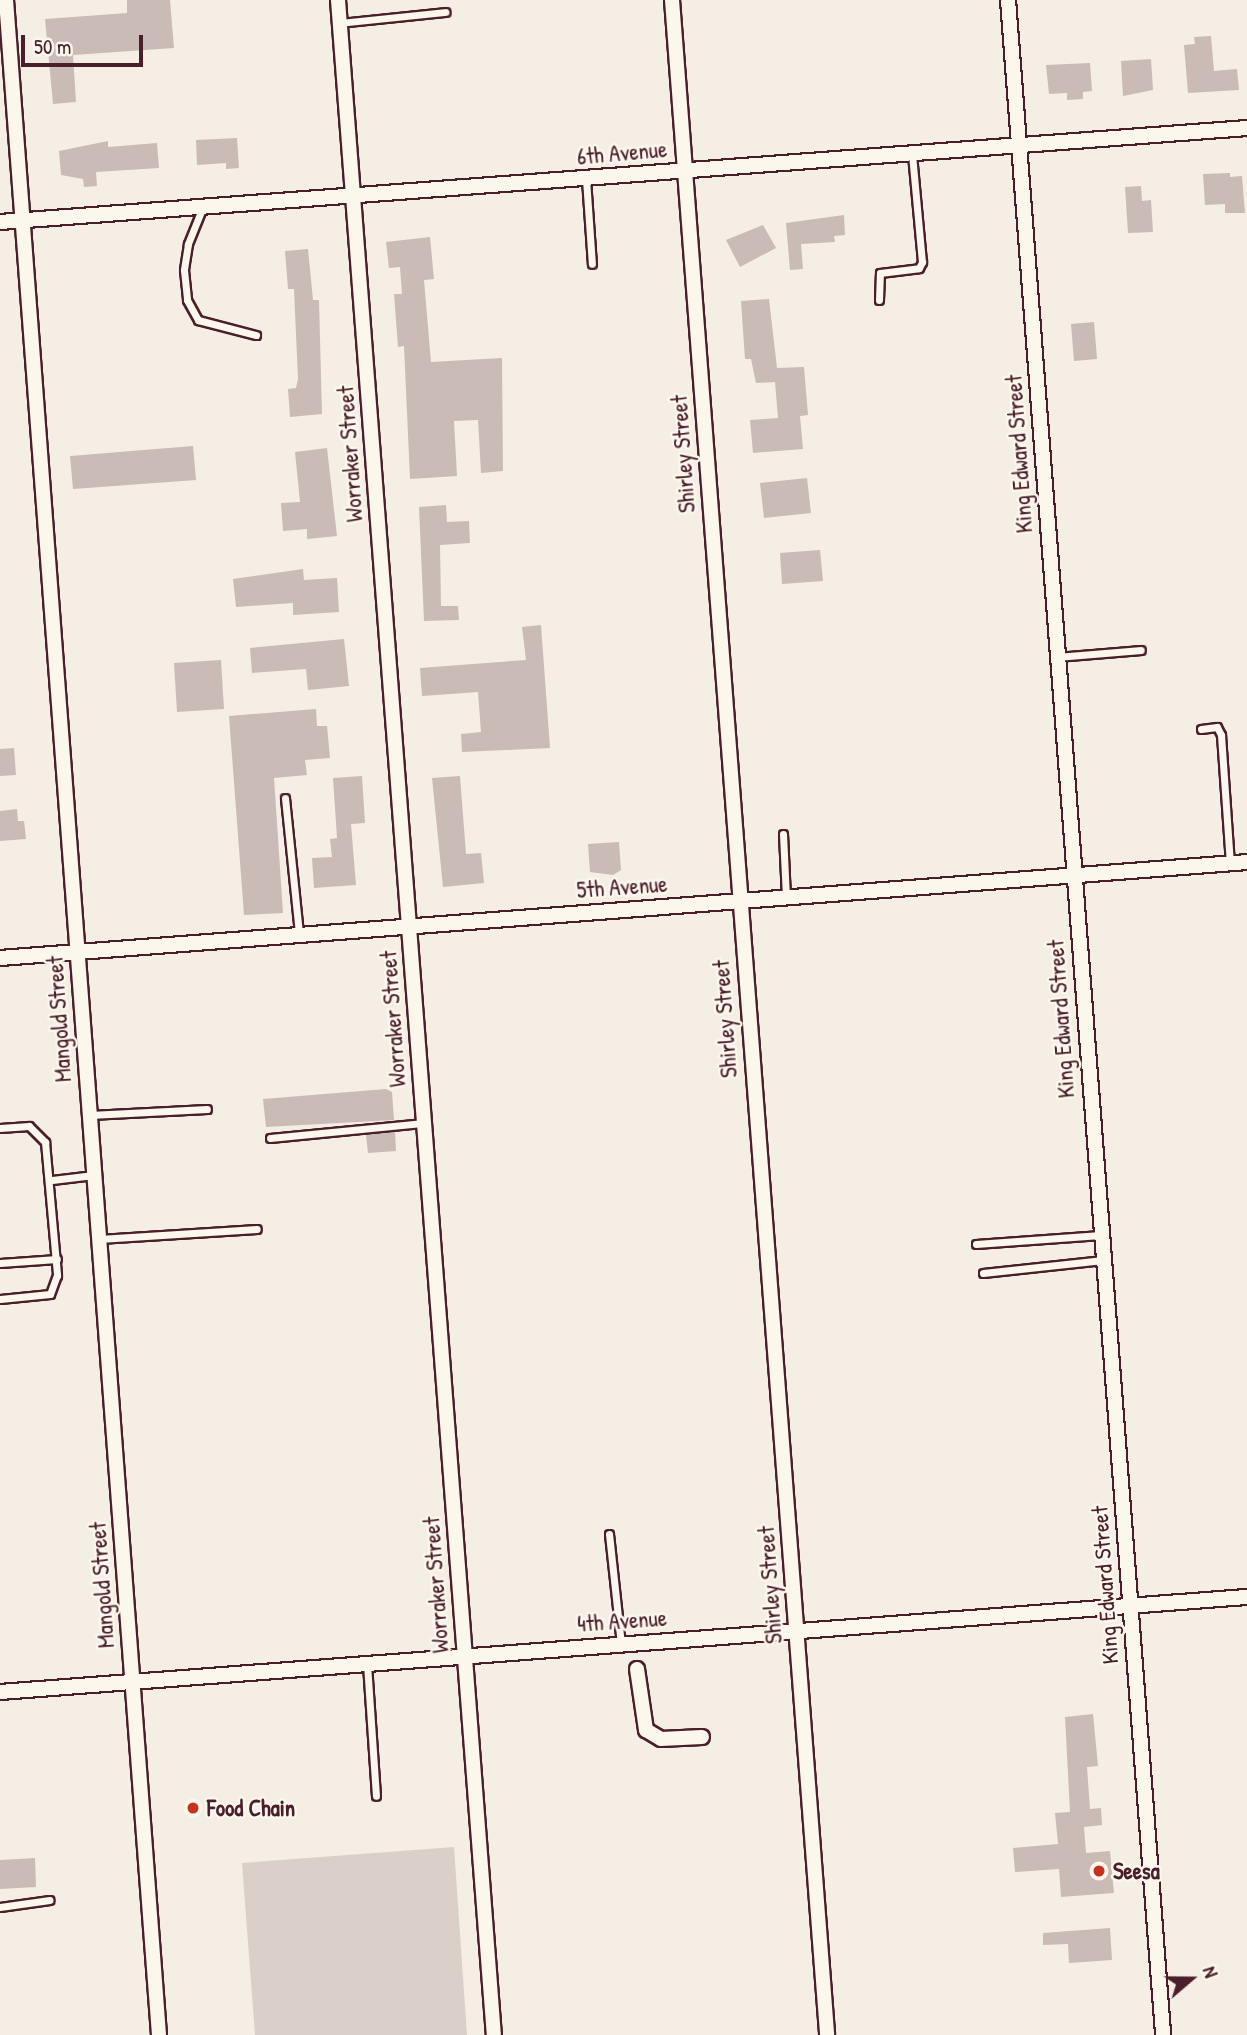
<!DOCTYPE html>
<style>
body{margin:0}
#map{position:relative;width:1247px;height:2035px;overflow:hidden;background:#f4eee4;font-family:"Patrick Hand",sans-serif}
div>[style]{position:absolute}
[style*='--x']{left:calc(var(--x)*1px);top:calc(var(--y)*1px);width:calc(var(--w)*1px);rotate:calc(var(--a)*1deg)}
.green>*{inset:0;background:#dbd0c9}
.building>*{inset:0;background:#cabbb6}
.roads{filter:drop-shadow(2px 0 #4a1f2b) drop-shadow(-2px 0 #4a1f2b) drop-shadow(0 2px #4a1f2b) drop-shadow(0 -2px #4a1f2b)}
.service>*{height:7px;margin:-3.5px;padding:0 3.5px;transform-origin:3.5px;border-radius:3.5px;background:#fbf7ec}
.minor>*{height:14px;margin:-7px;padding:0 7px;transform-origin:7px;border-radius:7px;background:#fbf7ec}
.dots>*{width:19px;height:19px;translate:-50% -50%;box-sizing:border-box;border:4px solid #fbf7ec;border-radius:50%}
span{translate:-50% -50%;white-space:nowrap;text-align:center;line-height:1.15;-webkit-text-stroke:5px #fbf7ec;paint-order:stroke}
.street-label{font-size:23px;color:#4a1f2b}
.poi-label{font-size:23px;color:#4a1f2b;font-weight:700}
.left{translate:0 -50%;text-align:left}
.north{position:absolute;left:1156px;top:1944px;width:70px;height:70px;-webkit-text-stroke:5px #fbf7ec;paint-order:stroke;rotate:70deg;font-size:19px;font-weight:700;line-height:28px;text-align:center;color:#4a1f2b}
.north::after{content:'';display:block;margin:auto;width:24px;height:32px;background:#4a1f2b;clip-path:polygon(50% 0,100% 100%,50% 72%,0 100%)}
.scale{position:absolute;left:21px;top:35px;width:122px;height:32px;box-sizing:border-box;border:4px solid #4a1f2b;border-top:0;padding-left:9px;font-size:21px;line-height:24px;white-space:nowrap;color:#4a1f2b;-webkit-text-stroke:5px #fbf7ec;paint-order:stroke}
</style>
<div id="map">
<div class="green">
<div style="clip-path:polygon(454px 1847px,467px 2035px,255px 2035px,242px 1863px)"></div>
</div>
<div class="building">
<div style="clip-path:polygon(127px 0,170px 0,174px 48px,73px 55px,76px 102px,53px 104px,45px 19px,127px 13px)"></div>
<div style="clip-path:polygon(1211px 36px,1214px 71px,1237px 69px,1239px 90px,1188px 93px,1184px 45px,1195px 44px,1194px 37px)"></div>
<div style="clip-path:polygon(1151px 59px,1153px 90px,1123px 96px,1121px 61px)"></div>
<div style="clip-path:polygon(1090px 63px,1092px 91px,1083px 92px,1083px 99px,1067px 100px,1067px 93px,1049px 94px,1046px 65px)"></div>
<div style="clip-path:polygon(237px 138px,239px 168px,226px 169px,226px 163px,197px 165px,196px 140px)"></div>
<div style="clip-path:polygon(108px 141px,108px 147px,157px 143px,159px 168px,96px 172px,97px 186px,84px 187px,83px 179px,61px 175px,59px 151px)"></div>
<div style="clip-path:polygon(1230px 173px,1230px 177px,1242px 176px,1245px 213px,1225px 213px,1225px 204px,1205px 205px,1203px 174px)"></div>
<div style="clip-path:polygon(1141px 186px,1142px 201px,1151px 200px,1153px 232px,1128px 233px,1125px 187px)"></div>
<div style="clip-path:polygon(844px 215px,845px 235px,834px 236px,835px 242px,801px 244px,803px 269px,790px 270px,786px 223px)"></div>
<div style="clip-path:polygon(763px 225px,776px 248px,740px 267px,726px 240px)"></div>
<div style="clip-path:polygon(430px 237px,434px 279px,424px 280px,431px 362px,502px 358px,503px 471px,481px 473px,478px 420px,454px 421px,457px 476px,410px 479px,404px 346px,398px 347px,394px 294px,402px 294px,400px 267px,389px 268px,386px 242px)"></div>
<div style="clip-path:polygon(308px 249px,313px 300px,319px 300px,322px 414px,290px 417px,288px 389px,296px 388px,298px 379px,294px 289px,288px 289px,285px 251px)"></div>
<div style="clip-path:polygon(769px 299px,777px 368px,804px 367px,808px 415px,800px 416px,803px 449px,753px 453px,750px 420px,778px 418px,775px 382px,756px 383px,751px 359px,745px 359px,741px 301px)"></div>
<div style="clip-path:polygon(1094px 322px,1097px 359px,1074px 361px,1071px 324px)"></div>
<div style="clip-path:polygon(193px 446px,196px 480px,73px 489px,70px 456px)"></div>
<div style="clip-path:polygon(327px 448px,337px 536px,307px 539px,307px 529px,283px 531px,281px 503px,300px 502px,295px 452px)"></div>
<div style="clip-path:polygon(807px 478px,811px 513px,764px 518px,760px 483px)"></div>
<div style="clip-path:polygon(446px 505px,447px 522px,469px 521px,470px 543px,440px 545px,441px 606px,458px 606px,459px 620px,424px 621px,419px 507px)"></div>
<div style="clip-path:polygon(820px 550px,823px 581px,782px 584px,780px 553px)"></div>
<div style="clip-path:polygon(303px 569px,304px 580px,337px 578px,339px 612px,293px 615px,293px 603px,236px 607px,233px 579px)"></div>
<div style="clip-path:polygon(541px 625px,550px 748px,462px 752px,461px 734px,481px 732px,478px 692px,422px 696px,420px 668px,526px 660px,522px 627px)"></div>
<div style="clip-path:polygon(344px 639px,349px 686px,308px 690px,306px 669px,252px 673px,250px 648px)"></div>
<div style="clip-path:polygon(221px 660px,224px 709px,177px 712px,174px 663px)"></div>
<div style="clip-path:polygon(316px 709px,317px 726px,327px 726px,330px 758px,305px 760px,307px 775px,274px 778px,283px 913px,244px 915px,229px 716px)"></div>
<div style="clip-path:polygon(14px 748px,16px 775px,0 776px,0 749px)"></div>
<div style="clip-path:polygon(362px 776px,365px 823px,351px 824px,356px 885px,314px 888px,312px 858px,332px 857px,330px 839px,337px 838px,333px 778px)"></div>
<div style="clip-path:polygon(460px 776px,466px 854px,481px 853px,484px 883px,443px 887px,432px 778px)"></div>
<div style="clip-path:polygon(17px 809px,18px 821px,24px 821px,26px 839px,0 841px,0 811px)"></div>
<div style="clip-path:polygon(619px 842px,621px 870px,613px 875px,590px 872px,588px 844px)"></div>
<div style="clip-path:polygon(386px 1089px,392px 1092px,394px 1120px,266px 1127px,263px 1099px)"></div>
<div style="clip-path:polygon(395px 1132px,396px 1151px,368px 1153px,366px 1135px)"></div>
<div style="clip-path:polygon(1093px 1714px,1098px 1766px,1087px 1767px,1090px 1809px,1101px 1808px,1102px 1825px,1084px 1827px,1086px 1853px,1110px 1851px,1114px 1893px,1061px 1897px,1059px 1869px,1015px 1872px,1013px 1848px,1058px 1844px,1055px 1813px,1070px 1812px,1065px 1717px)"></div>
<div style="clip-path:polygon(35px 1858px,36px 1887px,0 1889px,0 1860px)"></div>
<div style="clip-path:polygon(1110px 1928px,1112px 1960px,1069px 1963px,1068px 1944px,1043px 1945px,1043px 1933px)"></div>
</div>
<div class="roads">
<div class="service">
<div style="--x:339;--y:23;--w:107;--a:-5.9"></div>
<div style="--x:586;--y:179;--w:85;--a:86"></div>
<div style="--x:202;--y:209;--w:38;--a:112"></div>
<div style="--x:188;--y:244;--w:26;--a:99"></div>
<div style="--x:184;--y:270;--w:30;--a:84"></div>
<div style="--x:187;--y:300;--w:23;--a:61"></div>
<div style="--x:198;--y:320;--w:60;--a:14.5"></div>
<div style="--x:879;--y:300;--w:27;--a:-88"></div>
<div style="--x:880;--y:273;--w:39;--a:-7"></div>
<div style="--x:919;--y:268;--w:7;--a:-63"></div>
<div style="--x:922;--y:262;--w:108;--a:-95.3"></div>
<div style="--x:1057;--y:657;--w:84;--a:-4.8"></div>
<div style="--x:1201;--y:729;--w:16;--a:-7"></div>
<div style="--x:1217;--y:727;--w:9;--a:63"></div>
<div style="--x:1221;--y:735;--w:128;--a:86"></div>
<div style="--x:285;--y:798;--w:137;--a:84.1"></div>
<div style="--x:783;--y:834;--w:63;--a:87.3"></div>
<div style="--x:90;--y:1115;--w:117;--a:-2.9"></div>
<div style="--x:0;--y:1128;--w:29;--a:-4"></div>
<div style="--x:29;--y:1126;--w:23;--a:45"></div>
<div style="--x:45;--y:1142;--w:134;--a:84.8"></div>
<div style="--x:57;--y:1275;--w:20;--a:110"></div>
<div style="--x:50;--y:1294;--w:50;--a:174.3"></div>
<div style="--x:270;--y:1138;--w:155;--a:-5.6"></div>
<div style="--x:52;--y:1180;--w:42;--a:-6.8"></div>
<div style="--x:99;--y:1239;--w:158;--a:-3.6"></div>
<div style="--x:976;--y:1244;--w:125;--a:-4.1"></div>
<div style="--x:0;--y:1263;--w:57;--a:-4"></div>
<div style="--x:983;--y:1273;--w:121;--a:-6.2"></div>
<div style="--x:609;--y:1534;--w:111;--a:83.8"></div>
<div style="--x:367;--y:1664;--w:132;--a:86.1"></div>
<div style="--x:0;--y:1907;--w:50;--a:-8"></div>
</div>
<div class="minor">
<div style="--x:6;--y:0;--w:2041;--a:85.7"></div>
<div style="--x:338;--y:0;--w:2041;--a:85.62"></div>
<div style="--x:672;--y:0;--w:2041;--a:85.64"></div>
<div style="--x:1008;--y:0;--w:2041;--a:85.64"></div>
<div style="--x:0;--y:222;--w:1251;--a:-4.31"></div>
<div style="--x:0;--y:958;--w:1251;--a:-4.4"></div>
<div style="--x:637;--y:1669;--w:62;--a:81.6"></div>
<div style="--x:646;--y:1730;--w:17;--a:31"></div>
<div style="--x:661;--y:1739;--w:41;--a:-2.8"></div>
<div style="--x:0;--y:1692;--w:1251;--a:-4.36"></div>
</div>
</div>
<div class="dots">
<div style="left:193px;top:1808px;background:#c8321e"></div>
<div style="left:1099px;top:1871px;background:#c8321e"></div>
</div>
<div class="street-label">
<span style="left:622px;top:153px;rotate:-5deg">6th Avenue</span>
<span style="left:350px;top:454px;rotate:-94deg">Worraker Street</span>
<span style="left:683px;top:454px;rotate:-94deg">Shirley Street</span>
<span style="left:1019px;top:454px;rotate:-94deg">King Edward Street</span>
<span style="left:622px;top:887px;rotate:-4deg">5th Avenue</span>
<span style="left:59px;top:1019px;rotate:-94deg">Mangold Street</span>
<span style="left:393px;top:1019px;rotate:-94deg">Worraker Street</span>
<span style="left:725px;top:1019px;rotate:-94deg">Shirley Street</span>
<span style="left:1061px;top:1019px;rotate:-94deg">King Edward Street</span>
<span style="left:102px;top:1585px;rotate:-94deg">Mangold Street</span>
<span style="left:436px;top:1585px;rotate:-94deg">Worraker Street</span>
<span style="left:770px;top:1585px;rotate:-94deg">Shirley Street</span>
<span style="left:1105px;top:1585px;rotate:-94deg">King Edward Street</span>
<span style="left:622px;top:1621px;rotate:-4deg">4th Avenue</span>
</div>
<div class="poi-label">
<span class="left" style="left:207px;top:1808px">Food Chain</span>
<span class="left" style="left:1113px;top:1871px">Seesa</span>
</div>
<div class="north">N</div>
<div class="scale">50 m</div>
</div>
